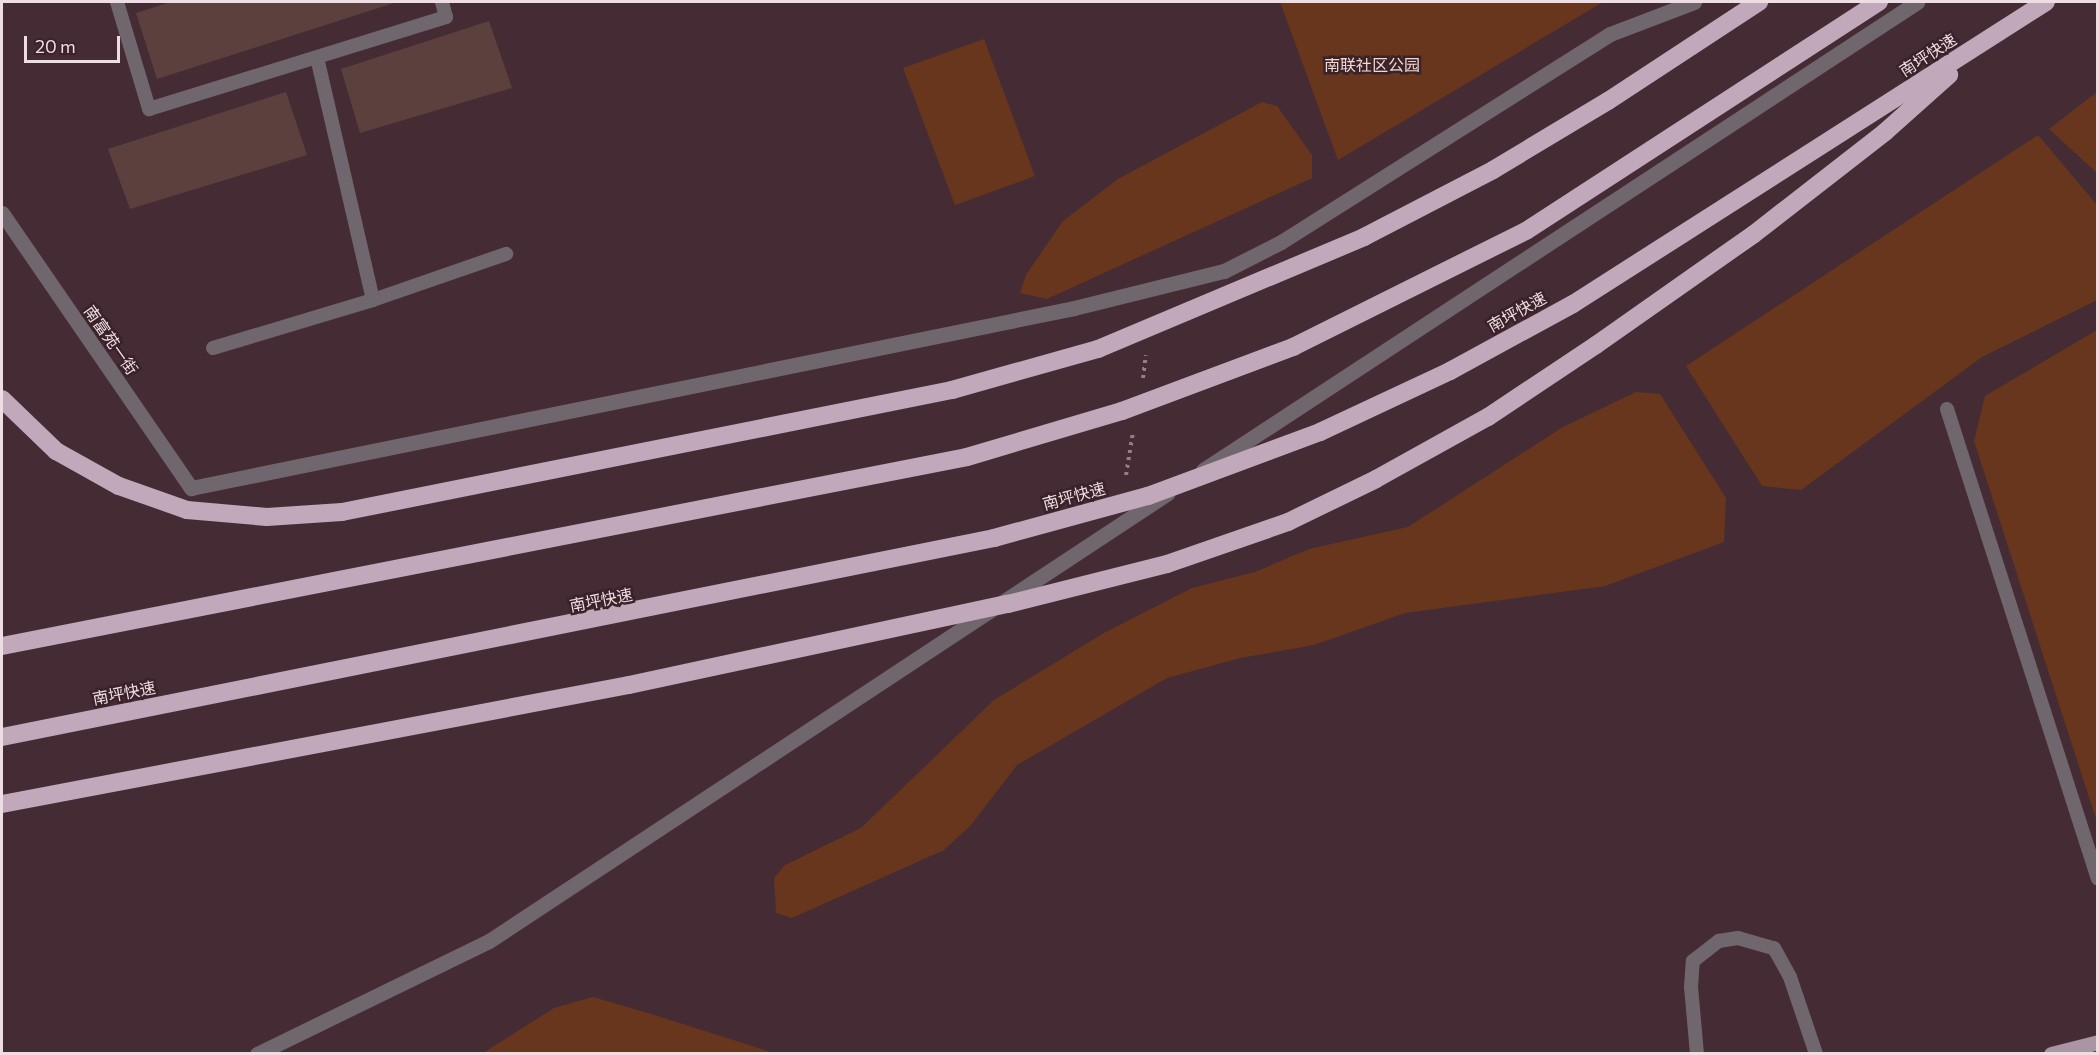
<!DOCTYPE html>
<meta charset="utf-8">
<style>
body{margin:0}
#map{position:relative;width:2099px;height:1055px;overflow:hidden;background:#452c34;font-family:Commissioner,"Noto Sans SC",sans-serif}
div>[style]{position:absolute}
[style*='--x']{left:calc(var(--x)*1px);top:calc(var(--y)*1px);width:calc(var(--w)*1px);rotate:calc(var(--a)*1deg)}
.green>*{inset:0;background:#67361c}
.building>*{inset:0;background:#5c403e}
.path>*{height:4px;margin-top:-2px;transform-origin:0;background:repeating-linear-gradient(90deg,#947f86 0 3px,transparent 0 7.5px)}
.lane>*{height:14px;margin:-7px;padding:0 7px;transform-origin:7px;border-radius:7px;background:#70666e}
.street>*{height:15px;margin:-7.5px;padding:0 7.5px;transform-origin:7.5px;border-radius:7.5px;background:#70666e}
.primary>*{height:15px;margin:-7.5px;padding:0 7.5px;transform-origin:7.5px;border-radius:7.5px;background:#aa95a5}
.highway>*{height:18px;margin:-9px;padding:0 9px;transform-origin:9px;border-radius:9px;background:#c1a8bb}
span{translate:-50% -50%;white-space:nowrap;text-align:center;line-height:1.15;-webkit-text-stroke:5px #3b222a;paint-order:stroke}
.street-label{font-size:16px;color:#eedde2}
.park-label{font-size:16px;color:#f1d8cc}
.frame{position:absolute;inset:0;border:3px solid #eedde2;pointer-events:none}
.scale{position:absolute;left:24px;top:36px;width:96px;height:27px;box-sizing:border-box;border:3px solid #eedde2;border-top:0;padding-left:8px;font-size:18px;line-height:21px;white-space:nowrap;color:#eedde2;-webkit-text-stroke:4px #3b222a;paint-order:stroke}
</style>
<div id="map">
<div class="green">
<div style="clip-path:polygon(1280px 2px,1603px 2px,1338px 160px)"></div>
<div style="clip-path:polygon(984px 39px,1035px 176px,955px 205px,903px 68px)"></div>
<div style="clip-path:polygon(2097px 92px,2097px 173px,2049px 129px)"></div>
<div style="clip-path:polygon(1262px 102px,1277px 106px,1312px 155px,1312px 178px,1047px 299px,1020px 293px,1026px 275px,1063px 221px,1118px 179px)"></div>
<div style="clip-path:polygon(2038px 135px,2097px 205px,2097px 300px,1982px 357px,1801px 490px,1762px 486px,1686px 366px)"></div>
<div style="clip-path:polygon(2097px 330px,2097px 822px,1974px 441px,1985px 396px)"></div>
<div style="clip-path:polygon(1636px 392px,1660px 394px,1726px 498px,1724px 542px,1605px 586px,1405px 613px,1314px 645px,1240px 658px,1167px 678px,1017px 765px,971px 825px,944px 850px,792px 918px,776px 913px,774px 878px,785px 865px,861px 828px,994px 700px,1104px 633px,1192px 588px,1255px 572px,1309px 549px,1408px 527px,1563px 427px)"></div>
<div style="clip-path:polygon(593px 997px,648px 1013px,774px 1053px,483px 1053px,554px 1008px)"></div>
</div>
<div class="building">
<div style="clip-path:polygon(171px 2px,397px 2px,157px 79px,136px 13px)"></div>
<div style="clip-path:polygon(489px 21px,512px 88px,360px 133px,341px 69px)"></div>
<div style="clip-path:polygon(286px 92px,307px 155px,130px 209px,108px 149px)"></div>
</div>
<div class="path">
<div style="--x:1143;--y:378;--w:23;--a:-83"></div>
<div style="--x:1126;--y:475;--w:44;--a:-80.8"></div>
</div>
<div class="lane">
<div style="--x:117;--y:2;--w:112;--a:73.3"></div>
<div style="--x:149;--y:109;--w:311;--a:-17.2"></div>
<div style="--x:446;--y:17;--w:16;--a:-105"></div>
<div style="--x:373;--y:300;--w:141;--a:-19.1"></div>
<div style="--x:213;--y:348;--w:167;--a:-16.7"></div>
<div style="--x:373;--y:300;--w:248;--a:-103"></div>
<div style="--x:1947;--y:409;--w:493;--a:72.2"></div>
<div style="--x:1697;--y:1054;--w:67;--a:-95.1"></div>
<div style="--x:1691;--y:987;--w:26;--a:-86"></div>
<div style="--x:1693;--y:961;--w:33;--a:-38"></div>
<div style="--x:1719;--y:941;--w:19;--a:-9"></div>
<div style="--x:1738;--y:938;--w:37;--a:16"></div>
<div style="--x:1774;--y:948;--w:33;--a:61"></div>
<div style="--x:1790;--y:977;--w:81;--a:71.3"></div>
</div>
<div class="street">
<div style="--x:2;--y:213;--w:334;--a:55.5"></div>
<div style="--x:191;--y:488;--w:901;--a:-11.52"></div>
<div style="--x:1074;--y:308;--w:154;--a:-13.9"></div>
<div style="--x:1224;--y:271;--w:64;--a:-27"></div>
<div style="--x:1281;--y:242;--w:389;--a:-32.3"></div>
<div style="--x:1610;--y:34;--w:90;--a:-20.9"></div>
<div style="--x:1203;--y:470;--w:854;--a:-33.24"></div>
<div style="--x:257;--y:1054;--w:258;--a:-26"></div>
<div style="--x:489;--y:941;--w:813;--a:-33.42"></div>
</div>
<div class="primary">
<div style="--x:2051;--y:1054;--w:49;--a:-14.3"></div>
</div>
<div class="highway">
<div style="--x:2;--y:399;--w:75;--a:43.9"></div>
<div style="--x:56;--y:451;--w:72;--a:29.1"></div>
<div style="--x:119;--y:486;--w:72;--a:19.4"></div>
<div style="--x:187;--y:510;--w:80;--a:5"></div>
<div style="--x:267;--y:517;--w:75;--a:-3.8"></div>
<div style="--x:342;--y:512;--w:622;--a:-11.31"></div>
<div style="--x:952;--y:390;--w:152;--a:-15.7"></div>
<div style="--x:1098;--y:349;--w:289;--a:-22.8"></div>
<div style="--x:1364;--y:237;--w:145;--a:-27.4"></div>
<div style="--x:1493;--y:170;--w:134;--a:-31"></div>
<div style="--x:1608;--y:101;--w:181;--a:-33.3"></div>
<div style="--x:2;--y:646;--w:983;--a:-11.08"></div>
<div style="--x:967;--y:457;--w:162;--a:-16.5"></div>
<div style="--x:1122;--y:411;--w:183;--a:-20.5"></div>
<div style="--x:1293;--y:347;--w:260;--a:-26.5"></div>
<div style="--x:1526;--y:231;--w:421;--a:-33"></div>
<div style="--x:2;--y:737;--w:1012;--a:-11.34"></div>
<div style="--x:994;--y:538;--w:160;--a:-15.3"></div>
<div style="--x:1148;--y:496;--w:184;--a:-20.4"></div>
<div style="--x:1320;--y:432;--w:144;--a:-25.1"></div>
<div style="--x:1450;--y:371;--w:140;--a:-28.6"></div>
<div style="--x:1573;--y:304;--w:561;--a:-32.56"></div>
<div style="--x:2;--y:804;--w:638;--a:-10.75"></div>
<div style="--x:629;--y:685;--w:388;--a:-12.1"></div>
<div style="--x:1008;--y:604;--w:164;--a:-14.1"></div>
<div style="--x:1167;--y:564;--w:128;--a:-19.1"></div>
<div style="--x:1288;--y:522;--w:98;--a:-26"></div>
<div style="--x:1376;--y:479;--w:128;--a:-29"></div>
<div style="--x:1488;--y:417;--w:130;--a:-33.7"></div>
<div style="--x:1596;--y:345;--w:193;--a:-35.1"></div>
<div style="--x:1754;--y:234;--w:166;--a:-37.9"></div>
<div style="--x:1885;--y:132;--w:86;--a:-41.7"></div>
</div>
<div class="street-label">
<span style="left:1928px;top:55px;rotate:-33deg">南坪快速</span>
<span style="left:1517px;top:312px;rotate:-29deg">南坪快速</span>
<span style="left:111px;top:340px;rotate:55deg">南富苑一街</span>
<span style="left:1074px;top:496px;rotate:-15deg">南坪快速</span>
<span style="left:601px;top:600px;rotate:-11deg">南坪快速</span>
<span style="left:124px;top:693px;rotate:-11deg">南坪快速</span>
</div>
<div class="park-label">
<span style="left:1372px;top:65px">南联社区公园</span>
</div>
<div class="frame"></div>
<div class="scale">20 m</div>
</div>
